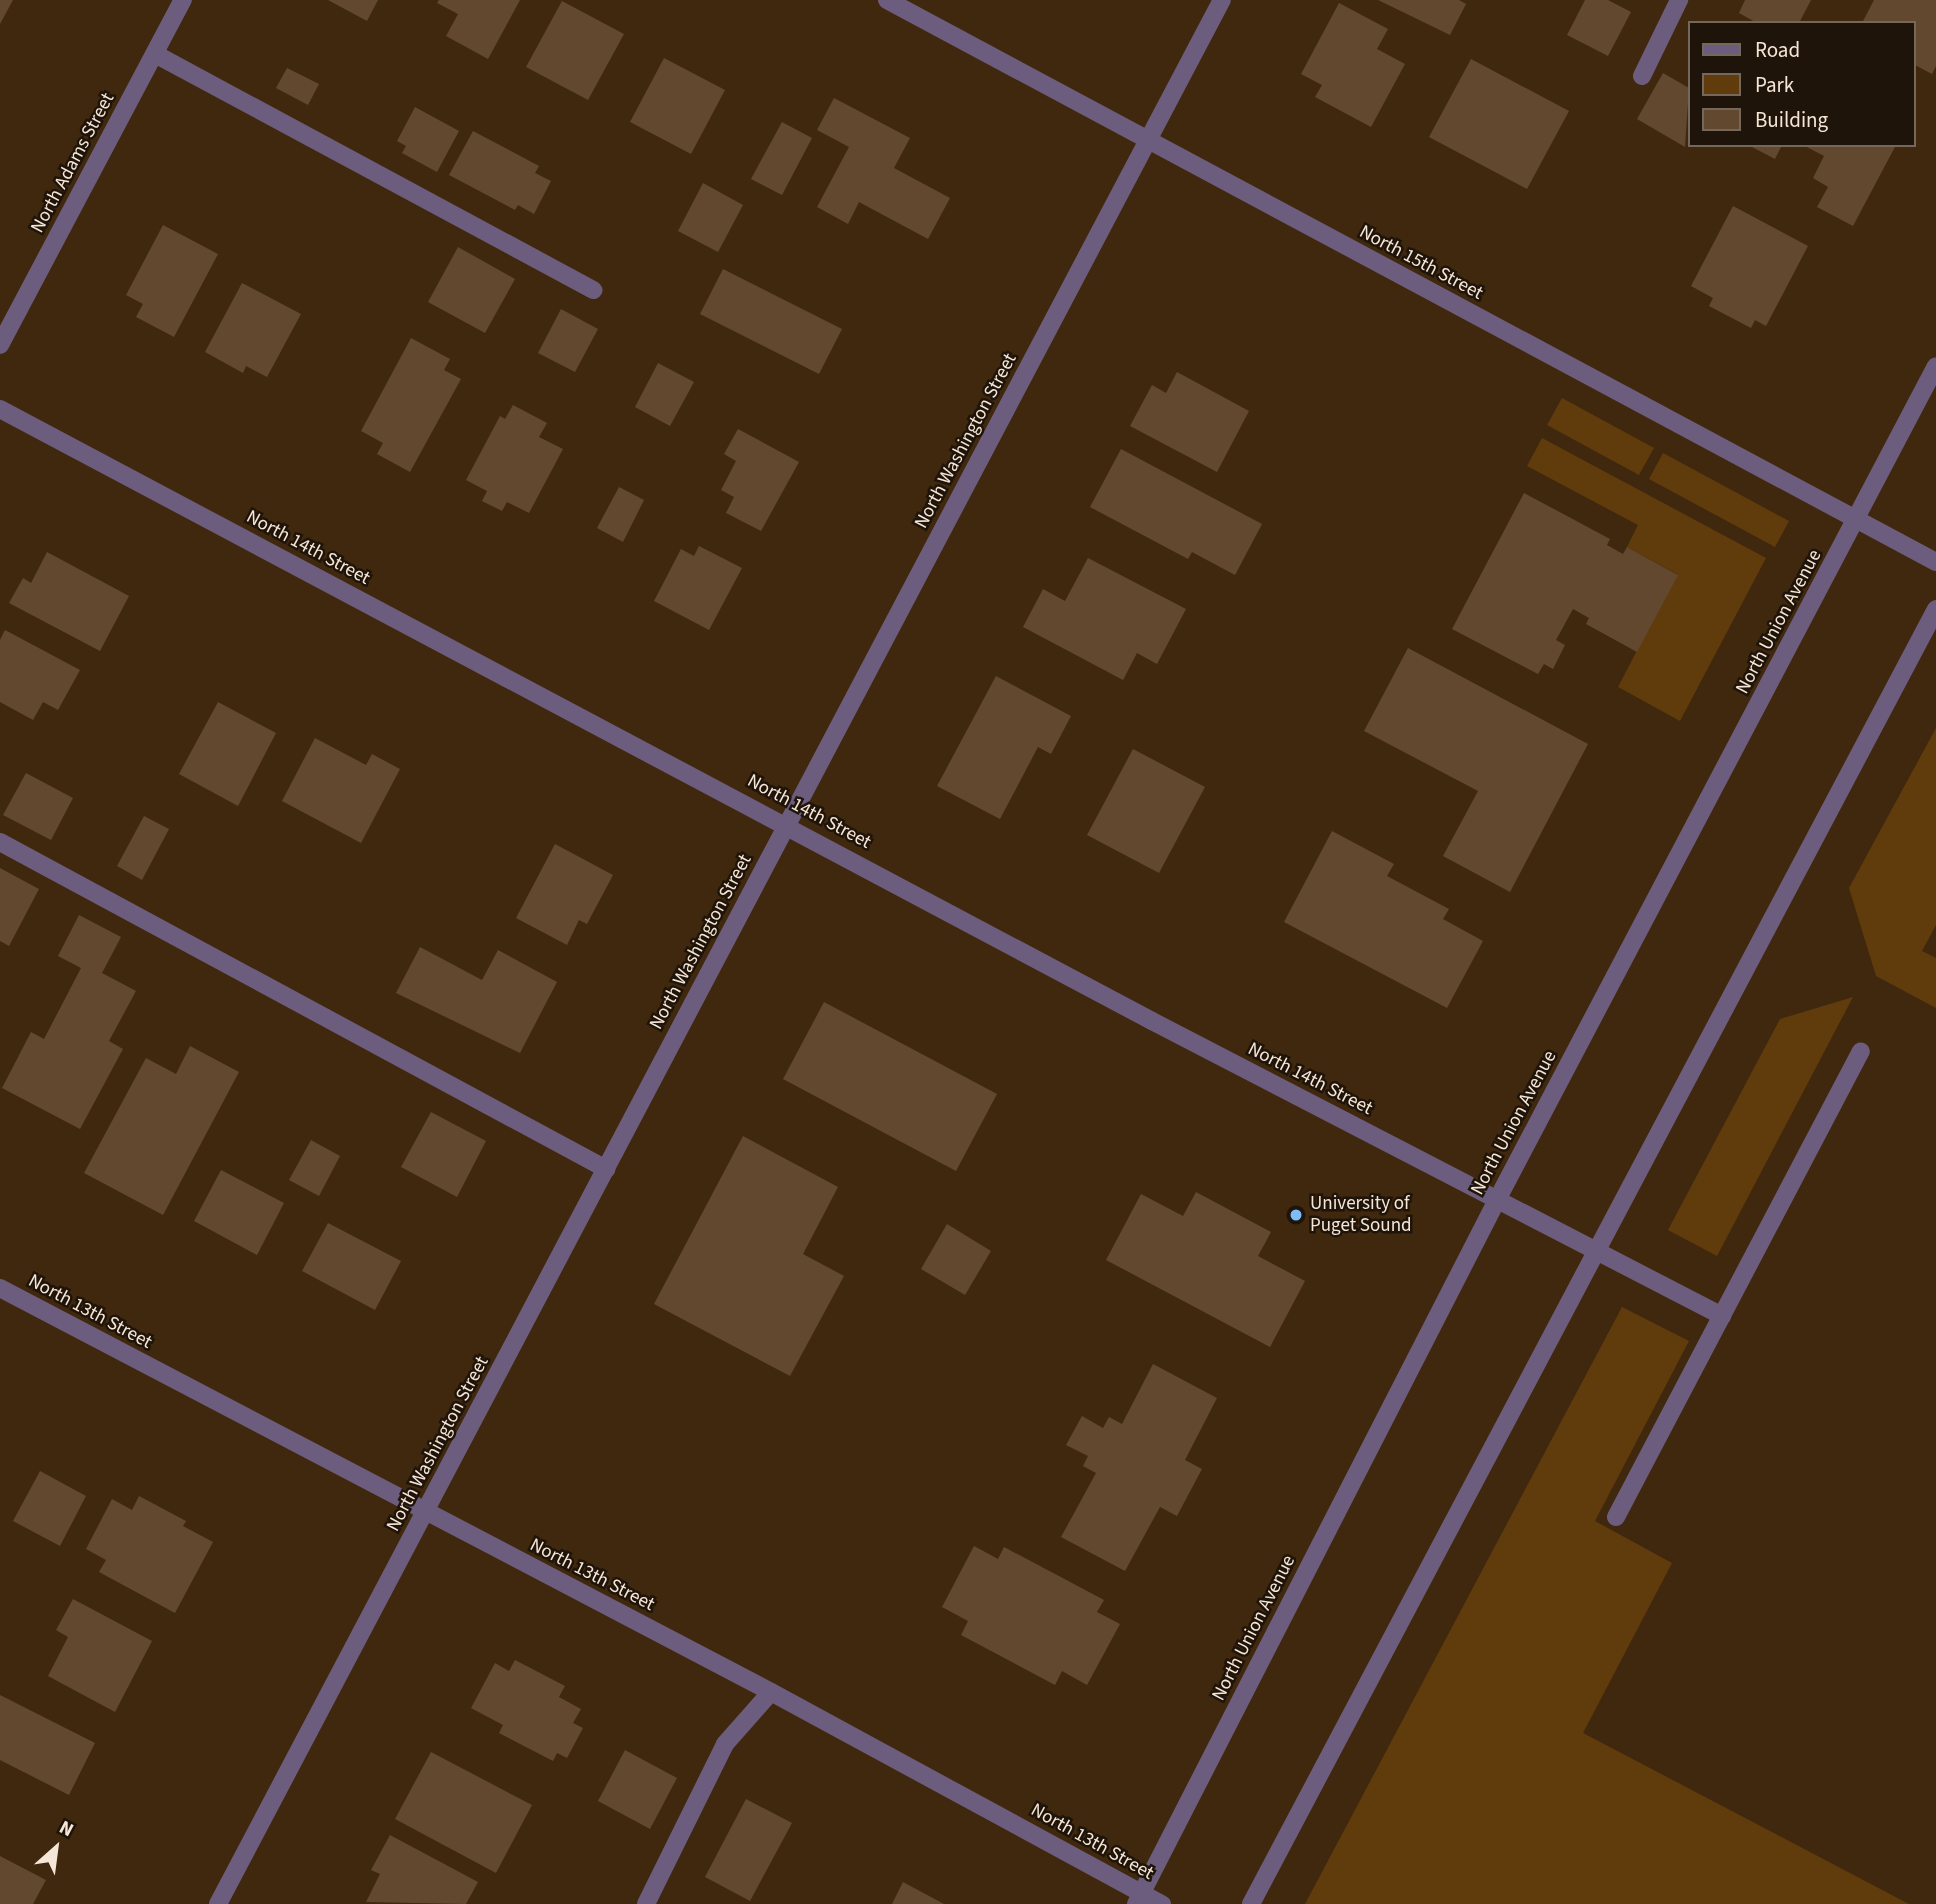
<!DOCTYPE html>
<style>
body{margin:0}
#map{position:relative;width:1936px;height:1904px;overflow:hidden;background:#40280e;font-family:"Source Sans 3",sans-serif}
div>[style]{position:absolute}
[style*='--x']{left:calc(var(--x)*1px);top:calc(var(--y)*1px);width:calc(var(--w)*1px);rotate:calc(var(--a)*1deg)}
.green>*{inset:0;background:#603b0c}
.building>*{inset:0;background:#62482e}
.minor>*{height:18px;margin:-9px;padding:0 9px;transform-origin:9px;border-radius:9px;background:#6c5d7e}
.dots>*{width:19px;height:19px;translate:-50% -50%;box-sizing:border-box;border:4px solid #1f1409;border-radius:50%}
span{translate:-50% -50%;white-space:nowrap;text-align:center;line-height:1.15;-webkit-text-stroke:5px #1f1409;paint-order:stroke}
.street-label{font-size:19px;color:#f6e6d7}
.poi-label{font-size:19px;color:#f6e6d7}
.left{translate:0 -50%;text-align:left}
.legend{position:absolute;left:1688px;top:21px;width:228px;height:126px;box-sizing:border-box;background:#1f1409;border:2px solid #75685b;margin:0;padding:9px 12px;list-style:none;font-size:21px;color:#f6e6d7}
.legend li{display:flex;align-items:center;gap:14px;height:35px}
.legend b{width:35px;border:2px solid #75685b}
.north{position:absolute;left:21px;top:1813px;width:70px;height:70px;-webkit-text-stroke:5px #1f1409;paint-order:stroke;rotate:28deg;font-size:19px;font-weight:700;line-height:28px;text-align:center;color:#f6e6d7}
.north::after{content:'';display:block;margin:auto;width:24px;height:32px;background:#f6e6d7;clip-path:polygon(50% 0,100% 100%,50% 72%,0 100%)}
</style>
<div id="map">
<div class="green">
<div style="clip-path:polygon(1562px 398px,1654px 448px,1639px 475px,1547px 425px)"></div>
<div style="clip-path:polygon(1542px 438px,1766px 558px,1680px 721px,1618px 687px,1677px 574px,1627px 547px,1638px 525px,1527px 466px)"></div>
<div style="clip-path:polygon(1663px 453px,1789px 521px,1775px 547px,1649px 479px)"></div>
<div style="clip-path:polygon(1936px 728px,1936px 925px,1922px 951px,1936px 958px,1936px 1008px,1876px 976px,1849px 888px)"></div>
<div style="clip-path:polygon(1853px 997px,1717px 1256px,1668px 1230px,1780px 1019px)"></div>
<div style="clip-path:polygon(1622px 1307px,1689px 1341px,1595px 1521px,1672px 1563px,1583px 1733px,1909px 1904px,1305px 1904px)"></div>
</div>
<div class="building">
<div style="clip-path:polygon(0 0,13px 0,0 24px)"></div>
<div style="clip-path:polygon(328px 0,378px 0,367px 21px)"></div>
<div style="clip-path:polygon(439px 0,520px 0,488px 59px,446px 36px,458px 14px,437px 3px)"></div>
<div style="clip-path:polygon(1378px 0,1459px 0,1466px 4px,1450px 35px)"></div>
<div style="clip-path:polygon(1585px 0,1608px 0,1631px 12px,1608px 56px,1567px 35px)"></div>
<div style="clip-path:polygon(1745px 0,1811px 0,1799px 23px,1757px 23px,1739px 13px)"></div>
<div style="clip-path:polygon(1874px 0,1936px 0,1936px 66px,1932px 74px,1913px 64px,1913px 23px,1862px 23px)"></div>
<div style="clip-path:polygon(562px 1px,624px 34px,588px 100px,526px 67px)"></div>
<div style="clip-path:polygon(1339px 3px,1388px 29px,1377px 49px,1405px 64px,1371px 127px,1315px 97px,1322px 85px,1301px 74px)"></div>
<div style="clip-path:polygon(664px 58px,725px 90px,691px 154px,630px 122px)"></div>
<div style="clip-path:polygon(1471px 59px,1569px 111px,1527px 189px,1429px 137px)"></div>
<div style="clip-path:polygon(287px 68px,319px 84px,308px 105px,276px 88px)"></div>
<div style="clip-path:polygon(1663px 73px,1689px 88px,1685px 147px,1637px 119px)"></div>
<div style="clip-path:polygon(834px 98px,910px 138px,894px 168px,950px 198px,928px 239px,859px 202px,848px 224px,817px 207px,849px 147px,817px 130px)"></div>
<div style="clip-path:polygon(415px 107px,459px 131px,437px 172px,402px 153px,406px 146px,397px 141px)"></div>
<div style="clip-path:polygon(782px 122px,812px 138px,782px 195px,751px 179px)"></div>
<div style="clip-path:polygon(473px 131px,539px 166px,535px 173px,551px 181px,534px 214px,518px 205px,515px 210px,449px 175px)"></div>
<div style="clip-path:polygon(1748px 145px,1782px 145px,1775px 159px)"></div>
<div style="clip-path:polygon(1803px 145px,1896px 145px,1853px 226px,1817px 207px,1828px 187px,1813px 178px,1824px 156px)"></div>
<div style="clip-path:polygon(703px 183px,743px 205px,718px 252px,678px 231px)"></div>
<div style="clip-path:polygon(1733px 206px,1808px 246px,1766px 326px,1755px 320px,1751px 328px,1709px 306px,1713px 298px,1691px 286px)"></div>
<div style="clip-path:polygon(163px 225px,218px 254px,174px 337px,136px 317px,143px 304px,126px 295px)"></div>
<div style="clip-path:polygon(458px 247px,515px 279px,485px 333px,428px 302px)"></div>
<div style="clip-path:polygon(723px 269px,842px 329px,819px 374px,700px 314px)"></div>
<div style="clip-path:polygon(242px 283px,301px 314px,267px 377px,246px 366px,243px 373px,205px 352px)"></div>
<div style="clip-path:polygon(561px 309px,598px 329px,575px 372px,538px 353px)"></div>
<div style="clip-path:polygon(411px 338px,450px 359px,444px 370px,461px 379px,410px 472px,377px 454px,383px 443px,361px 431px)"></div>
<div style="clip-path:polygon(658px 363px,694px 382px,670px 426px,635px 407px)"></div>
<div style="clip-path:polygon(1177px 372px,1249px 411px,1217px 472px,1130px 426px,1152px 385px,1166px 393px)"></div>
<div style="clip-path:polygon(513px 405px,547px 423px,539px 437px,563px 449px,529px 513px,507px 502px,502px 511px,482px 501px,487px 491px,466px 480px,500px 416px,505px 419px)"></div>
<div style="clip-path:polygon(738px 429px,799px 462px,761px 531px,726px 513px,734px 497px,721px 490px,736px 461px,724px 454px)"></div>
<div style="clip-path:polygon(1121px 449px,1262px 524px,1235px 575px,1192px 552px,1188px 559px,1090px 507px)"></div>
<div style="clip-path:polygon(619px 487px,644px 500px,623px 542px,597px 528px)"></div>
<div style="clip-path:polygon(1524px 493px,1610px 539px,1607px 545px,1623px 554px,1627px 547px,1678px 575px,1637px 652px,1586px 624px,1589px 618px,1573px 609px,1556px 640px,1565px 645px,1553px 669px,1544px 664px,1538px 674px,1452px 629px)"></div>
<div style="clip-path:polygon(699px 546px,742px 568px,709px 630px,654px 601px,681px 549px,694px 556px)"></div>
<div style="clip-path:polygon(47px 552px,129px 596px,100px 651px,9px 603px,23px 578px,31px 583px)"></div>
<div style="clip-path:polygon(1088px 558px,1186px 609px,1157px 664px,1137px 653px,1123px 680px,1023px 627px,1043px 589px,1065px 601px)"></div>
<div style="clip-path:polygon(5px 630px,80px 670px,58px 710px,43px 702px,33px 720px,0 702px,0 640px)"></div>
<div style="clip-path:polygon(1408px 648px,1588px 744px,1510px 892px,1443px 856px,1478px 791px,1364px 731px)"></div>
<div style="clip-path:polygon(996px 676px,1071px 716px,1051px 754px,1038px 747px,1000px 819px,937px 786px)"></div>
<div style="clip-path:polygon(218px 702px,276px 733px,238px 806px,179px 774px)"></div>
<div style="clip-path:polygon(315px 738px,366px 765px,372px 754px,400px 769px,361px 843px,282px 801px)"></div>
<div style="clip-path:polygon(1133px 749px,1205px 787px,1159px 873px,1087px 835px)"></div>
<div style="clip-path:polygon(26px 773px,73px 798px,51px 840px,3px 815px)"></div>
<div style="clip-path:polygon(144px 816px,169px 829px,142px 880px,117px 866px)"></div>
<div style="clip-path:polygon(1332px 831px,1394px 864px,1387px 876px,1449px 909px,1443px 919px,1483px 941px,1447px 1008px,1284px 922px)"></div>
<div style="clip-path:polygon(555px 844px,613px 875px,587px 924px,579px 920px,567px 945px,516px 918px)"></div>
<div style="clip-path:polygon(0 868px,39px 889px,9px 946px,0 941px)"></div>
<div style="clip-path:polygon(79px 915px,121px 937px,102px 973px,136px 991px,109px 1041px,123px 1049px,80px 1129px,2px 1088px,31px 1032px,44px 1039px,81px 968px,58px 956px)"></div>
<div style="clip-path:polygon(420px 947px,482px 980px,498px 950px,557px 982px,520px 1053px,396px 993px)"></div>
<div style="clip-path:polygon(824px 1002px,997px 1094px,956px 1171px,783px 1079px)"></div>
<div style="clip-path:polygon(190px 1046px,239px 1072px,163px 1215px,84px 1173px,146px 1058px,176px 1074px)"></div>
<div style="clip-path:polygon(431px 1112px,486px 1141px,457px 1197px,401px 1167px)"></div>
<div style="clip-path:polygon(743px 1136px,838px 1187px,803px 1254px,844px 1276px,790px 1376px,654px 1304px)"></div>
<div style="clip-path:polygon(311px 1140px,340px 1156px,319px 1196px,289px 1180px)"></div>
<div style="clip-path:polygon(221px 1170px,284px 1203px,257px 1255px,194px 1221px)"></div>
<div style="clip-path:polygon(1196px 1192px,1271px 1232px,1258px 1256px,1305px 1281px,1270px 1347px,1106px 1260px,1141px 1194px,1183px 1216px)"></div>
<div style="clip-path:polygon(328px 1223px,401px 1261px,375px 1310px,302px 1271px)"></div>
<div style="clip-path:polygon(947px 1224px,991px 1251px,965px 1295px,921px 1269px)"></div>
<div style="clip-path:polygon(1153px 1364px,1217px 1398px,1185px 1460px,1202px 1469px,1177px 1516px,1160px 1507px,1125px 1571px,1061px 1537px,1096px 1473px,1083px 1466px,1088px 1456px,1066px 1445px,1082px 1416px,1103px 1428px,1109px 1417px,1122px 1424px)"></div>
<div style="clip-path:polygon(40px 1471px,86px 1496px,60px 1546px,13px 1521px)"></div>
<div style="clip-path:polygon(139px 1496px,186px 1521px,183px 1526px,213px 1542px,175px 1613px,99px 1572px,106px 1560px,86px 1549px,112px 1499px,132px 1510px)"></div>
<div style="clip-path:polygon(974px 1546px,998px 1559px,1004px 1547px,1104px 1600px,1097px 1612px,1120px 1624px,1087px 1685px,1062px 1671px,1055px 1685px,961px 1635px,968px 1621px,942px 1607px)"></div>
<div style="clip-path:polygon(73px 1599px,152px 1641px,115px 1712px,48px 1676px,68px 1637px,56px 1630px)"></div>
<div style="clip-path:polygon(515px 1660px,565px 1686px,559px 1697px,581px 1709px,573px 1723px,583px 1728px,567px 1758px,557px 1753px,553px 1761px,499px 1733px,503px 1725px,471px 1708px,495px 1663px,509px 1671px)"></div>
<div style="clip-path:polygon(0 1695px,95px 1743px,69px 1795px,0 1760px)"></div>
<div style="clip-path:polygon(625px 1750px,677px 1778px,650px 1829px,598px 1801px)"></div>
<div style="clip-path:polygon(431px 1752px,532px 1805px,496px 1873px,395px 1819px)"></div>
<div style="clip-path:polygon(746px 1799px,792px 1823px,750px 1901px,705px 1877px)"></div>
<div style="clip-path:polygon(390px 1835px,478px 1882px,466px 1904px,366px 1902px,380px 1874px,371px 1870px)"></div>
<div style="clip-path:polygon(0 1856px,46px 1880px,33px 1904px,0 1904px)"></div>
<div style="clip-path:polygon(903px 1882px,944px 1904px,892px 1904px)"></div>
</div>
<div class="minor">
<div style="--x:887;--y:0;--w:1190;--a:28.18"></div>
<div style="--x:155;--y:54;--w:498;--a:28.3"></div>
<div style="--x:1642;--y:76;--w:85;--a:-64"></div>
<div style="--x:0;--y:345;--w:391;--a:-62.1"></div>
<div style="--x:0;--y:409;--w:1304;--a:27.98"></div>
<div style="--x:1152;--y:1021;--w:642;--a:27.36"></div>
<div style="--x:0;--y:842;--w:689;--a:28.35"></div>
<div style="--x:0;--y:1288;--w:870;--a:27.65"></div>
<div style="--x:771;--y:1692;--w:445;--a:28.5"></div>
<div style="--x:1616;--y:1517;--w:526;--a:-62.27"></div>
<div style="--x:218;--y:1904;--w:2152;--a:-62.2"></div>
<div style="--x:646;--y:1904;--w:178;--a:-63.7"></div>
<div style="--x:725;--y:1744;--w:69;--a:-48.5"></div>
<div style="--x:1136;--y:1904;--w:791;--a:-62.85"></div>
<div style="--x:1497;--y:1200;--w:942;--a:-62.24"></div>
<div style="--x:1251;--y:1904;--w:1465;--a:-62.12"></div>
</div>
<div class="dots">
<div style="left:1296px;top:1215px;background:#7cbef9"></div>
</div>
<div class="street-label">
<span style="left:73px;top:163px;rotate:-62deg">North Adams Street</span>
<span style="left:1421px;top:263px;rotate:28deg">North 15th Street</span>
<span style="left:966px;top:441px;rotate:-62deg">North Washington Street</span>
<span style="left:308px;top:548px;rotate:28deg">North 14th Street</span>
<span style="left:1779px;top:622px;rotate:-62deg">North Union Avenue</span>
<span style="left:809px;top:812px;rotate:28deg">North 14th Street</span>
<span style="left:701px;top:942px;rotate:-62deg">North Washington Street</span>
<span style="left:1310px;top:1079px;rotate:27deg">North 14th Street</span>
<span style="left:1514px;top:1123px;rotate:-62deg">North Union Avenue</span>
<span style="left:90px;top:1312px;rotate:28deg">North 13th Street</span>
<span style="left:438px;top:1444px;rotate:-62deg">North Washington Street</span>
<span style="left:592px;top:1575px;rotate:27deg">North 13th Street</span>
<span style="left:1254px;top:1628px;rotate:-63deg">North Union Avenue</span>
<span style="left:1092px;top:1842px;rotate:29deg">North 13th Street</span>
</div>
<div class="poi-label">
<span class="left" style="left:1310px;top:1215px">University of<br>Puget Sound</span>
</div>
<ul class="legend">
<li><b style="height:9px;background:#6c5d7e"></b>Road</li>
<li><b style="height:19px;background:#603b0c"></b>Park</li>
<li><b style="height:19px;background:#62482e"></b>Building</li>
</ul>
<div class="north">N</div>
</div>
